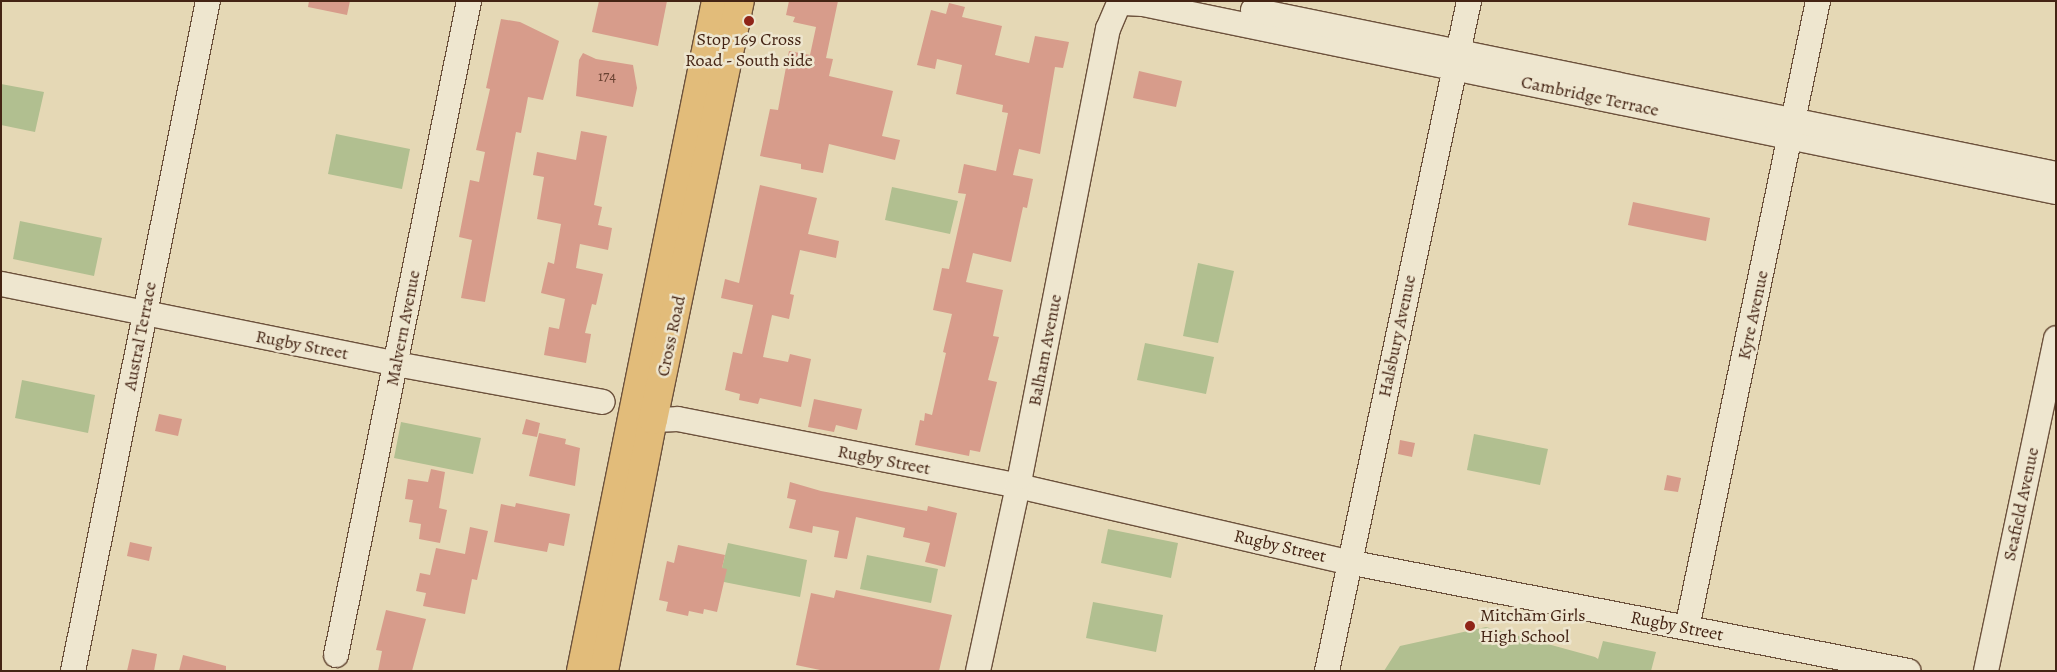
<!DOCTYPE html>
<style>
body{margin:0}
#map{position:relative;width:2057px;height:672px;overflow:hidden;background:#e5d8b5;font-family:Alegreya,serif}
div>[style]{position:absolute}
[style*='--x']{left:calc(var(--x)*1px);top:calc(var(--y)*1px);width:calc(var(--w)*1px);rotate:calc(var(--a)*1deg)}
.green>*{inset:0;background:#b1bf90}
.building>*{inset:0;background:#d79c8b}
.roads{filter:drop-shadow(1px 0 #6c513c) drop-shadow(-1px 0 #6c513c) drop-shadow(0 1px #6c513c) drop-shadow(0 -1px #6c513c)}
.minor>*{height:24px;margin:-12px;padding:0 12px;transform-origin:12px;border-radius:12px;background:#eee6cf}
.highway>*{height:28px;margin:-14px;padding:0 14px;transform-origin:14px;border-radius:14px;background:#e2bc7a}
.dots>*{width:14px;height:14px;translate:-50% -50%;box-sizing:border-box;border:2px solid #eee6cf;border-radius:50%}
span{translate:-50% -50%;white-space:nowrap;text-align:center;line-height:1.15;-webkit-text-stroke:5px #eee6cf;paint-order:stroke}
.number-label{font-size:15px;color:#694232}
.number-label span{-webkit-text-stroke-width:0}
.poi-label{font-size:18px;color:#442414}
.left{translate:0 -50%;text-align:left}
.street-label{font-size:18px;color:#442414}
.frame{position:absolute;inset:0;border:2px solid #442414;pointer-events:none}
</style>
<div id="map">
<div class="green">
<div style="clip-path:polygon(1px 84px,44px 92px,35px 132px,1px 125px)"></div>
<div style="clip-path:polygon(336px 134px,410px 149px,402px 189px,328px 174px)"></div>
<div style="clip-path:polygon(892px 187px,958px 201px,950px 234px,885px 220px)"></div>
<div style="clip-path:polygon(20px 221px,102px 238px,94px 276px,13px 259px)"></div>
<div style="clip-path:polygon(1198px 263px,1234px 271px,1218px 343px,1183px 336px)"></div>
<div style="clip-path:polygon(1145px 343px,1214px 357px,1206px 394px,1137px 380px)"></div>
<div style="clip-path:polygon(22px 380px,95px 395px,88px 433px,15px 418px)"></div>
<div style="clip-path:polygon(401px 422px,481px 438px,473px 474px,394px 458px)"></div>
<div style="clip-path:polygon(1474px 434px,1548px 449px,1540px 485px,1467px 470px)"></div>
<div style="clip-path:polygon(1108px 529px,1178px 543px,1171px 578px,1101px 563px)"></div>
<div style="clip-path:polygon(728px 543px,807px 560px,800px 597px,724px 582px,722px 568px)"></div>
<div style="clip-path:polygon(867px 555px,938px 569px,931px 603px,860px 589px)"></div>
<div style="clip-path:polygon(1093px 602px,1163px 615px,1156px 652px,1086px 638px)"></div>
<div style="clip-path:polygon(1486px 627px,1595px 657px,1598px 659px,1603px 641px,1656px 652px,1651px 671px,1384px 671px,1400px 646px)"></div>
</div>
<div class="building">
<div style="clip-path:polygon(309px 1px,350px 1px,347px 15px,308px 7px)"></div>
<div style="clip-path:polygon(599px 1px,667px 1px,658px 46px,592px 32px)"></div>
<div style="clip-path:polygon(789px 1px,838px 1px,826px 58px,833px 59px,829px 76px,893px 91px,882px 136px,900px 140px,895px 160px,829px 144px,823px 173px,801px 169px,801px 164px,760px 156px,770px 109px,778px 110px,789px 51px,810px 55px,816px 27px,793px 22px,795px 17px,786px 15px)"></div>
<div style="clip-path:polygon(949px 3px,965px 7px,962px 17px,1002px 26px,995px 55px,1029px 63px,1035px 36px,1069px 42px,1063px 68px,1055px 67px,1040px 154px,1019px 149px,1013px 175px,1033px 179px,1027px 208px,1023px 207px,1011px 262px,973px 253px,966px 282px,1003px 290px,993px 336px,999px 337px,988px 380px,997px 382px,980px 452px,970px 450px,969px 456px,915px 445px,920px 420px,924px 421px,925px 413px,932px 415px,946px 353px,943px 352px,952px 314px,933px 310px,942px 268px,949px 269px,966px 194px,958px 193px,964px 164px,996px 171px,1008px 113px,1002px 112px,1003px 105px,956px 94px,962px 65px,937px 59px,935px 69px,917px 65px,931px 10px,946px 14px)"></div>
<div style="clip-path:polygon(501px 19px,520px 22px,559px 41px,543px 100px,528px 97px,521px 133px,516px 132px,485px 302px,461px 298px,472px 240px,459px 237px,470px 180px,479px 182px,485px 152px,476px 150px,490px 89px,486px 88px)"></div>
<div style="clip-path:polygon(583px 53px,596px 59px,633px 65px,637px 88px,633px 107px,576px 96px,579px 60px)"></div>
<div style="clip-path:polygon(1139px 71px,1182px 81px,1176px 107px,1133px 98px)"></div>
<div style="clip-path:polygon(581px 131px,607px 136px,594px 205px,602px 207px,598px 225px,612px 228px,608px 250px,580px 244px,576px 268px,603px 274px,596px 305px,592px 304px,585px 333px,591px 334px,586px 363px,544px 355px,549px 327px,559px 329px,565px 299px,541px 293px,548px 262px,554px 264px,561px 224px,537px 219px,544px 177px,533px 175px,537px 152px,576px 160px)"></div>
<div style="clip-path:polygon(760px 185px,817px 198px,808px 234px,839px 241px,836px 258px,800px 250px,790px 294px,794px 295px,789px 319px,772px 315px,763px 357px,788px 362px,790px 354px,811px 359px,801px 407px,760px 398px,758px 404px,739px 400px,740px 394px,725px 390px,733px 352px,742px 354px,753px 305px,721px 298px,725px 279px,739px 283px)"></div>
<div style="clip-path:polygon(1633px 202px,1710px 218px,1706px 241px,1628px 225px)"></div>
<div style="clip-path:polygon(814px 399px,862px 409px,857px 430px,836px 425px,834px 432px,808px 427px)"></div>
<div style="clip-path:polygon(159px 414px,182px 419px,178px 436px,155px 431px)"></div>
<div style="clip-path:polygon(526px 419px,540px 423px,537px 437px,522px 434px)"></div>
<div style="clip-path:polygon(539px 433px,566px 439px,565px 444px,580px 448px,575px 486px,529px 476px)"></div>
<div style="clip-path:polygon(1400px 440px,1415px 443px,1412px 457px,1398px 454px)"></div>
<div style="clip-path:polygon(431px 469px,445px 472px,439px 508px,447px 510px,440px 543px,419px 539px,421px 524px,409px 522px,413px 500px,405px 499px,408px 479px,428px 482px)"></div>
<div style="clip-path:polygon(1667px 475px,1681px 478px,1678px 492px,1664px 490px)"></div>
<div style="clip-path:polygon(790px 482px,821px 491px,927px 511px,928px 506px,957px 513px,945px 567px,925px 562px,930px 543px,903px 537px,905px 528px,856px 517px,847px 559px,834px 557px,839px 531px,813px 526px,812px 533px,789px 528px,796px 500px,787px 498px)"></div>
<div style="clip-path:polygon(516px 503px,570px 514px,564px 546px,549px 543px,547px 552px,494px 542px,501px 504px,515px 507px)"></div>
<div style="clip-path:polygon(470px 527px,488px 531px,477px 580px,472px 579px,465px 614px,423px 606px,426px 593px,416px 591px,420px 573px,430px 575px,436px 548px,465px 554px)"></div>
<div style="clip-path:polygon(130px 542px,152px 547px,149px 561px,127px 556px)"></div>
<div style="clip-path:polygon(678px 545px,725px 555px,722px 568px,727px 569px,717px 612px,704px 609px,703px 614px,689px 611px,688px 616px,666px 611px,668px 602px,659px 600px,667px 561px,674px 563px)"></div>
<div style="clip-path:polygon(836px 590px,952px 615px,939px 671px,825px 671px,796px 665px,811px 593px,834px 598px)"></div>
<div style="clip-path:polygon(386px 610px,426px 619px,412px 671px,378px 671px,382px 651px,376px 650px)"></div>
<div style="clip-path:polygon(132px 649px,157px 654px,154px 671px,127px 671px)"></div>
<div style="clip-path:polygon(183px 655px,226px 666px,226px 671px,179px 671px)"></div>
</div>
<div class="roads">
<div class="minor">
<div style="--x:1124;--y:3;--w:19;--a:3"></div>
<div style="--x:1143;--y:4;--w:932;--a:11.64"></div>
<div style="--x:1253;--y:10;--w:820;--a:11.54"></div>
<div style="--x:1;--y:284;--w:403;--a:11.4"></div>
<div style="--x:396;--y:364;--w:210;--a:10.4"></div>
<div style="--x:653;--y:420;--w:25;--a:-2"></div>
<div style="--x:678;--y:419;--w:347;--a:11.1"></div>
<div style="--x:1018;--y:486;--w:339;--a:13"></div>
<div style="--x:1348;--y:562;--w:571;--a:11.01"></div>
<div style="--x:1687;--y:628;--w:641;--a:-78.2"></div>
<div style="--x:336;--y:655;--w:667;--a:-78.5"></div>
<div style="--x:73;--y:671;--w:683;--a:-78.61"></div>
<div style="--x:978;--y:671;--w:198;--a:-77.8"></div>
<div style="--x:1020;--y:477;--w:457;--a:-78.9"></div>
<div style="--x:1108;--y:29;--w:26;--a:-67"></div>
<div style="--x:1327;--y:671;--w:685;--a:-78.03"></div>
<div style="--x:1986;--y:671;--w:340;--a:-78.1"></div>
</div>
<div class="highway">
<div style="--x:581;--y:671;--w:683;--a:-78.61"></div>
<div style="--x:604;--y:671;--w:256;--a:-79"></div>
<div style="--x:653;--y:420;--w:428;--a:-78.3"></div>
</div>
</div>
<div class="dots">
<div style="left:749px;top:21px;background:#8f2418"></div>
<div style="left:1470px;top:626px;background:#8f2418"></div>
</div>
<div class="number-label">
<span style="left:607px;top:77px">174</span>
</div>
<div class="poi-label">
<span style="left:749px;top:50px">Stop 169 Cross<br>Road - South side</span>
<span class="left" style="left:1480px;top:626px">Mitcham Girls<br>High School</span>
</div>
<div class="street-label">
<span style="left:1590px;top:96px;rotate:12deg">Cambridge Terrace</span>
<span style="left:1753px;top:315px;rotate:-78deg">Kyre Avenue</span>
<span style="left:403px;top:328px;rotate:-79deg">Malvern Avenue</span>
<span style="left:140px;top:336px;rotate:-79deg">Austral Terrace</span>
<span style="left:671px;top:336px;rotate:-78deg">Cross Road</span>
<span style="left:1397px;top:336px;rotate:-78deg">Halsbury Avenue</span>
<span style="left:302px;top:345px;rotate:11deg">Rugby Street</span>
<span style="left:1045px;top:350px;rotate:-79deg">Balham Avenue</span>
<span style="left:884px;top:460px;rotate:11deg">Rugby Street</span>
<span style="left:2021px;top:504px;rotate:-78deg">Seafield Avenue</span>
<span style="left:1280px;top:546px;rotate:13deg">Rugby Street</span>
<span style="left:1677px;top:626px;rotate:11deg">Rugby Street</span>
</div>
<div class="frame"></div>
</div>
